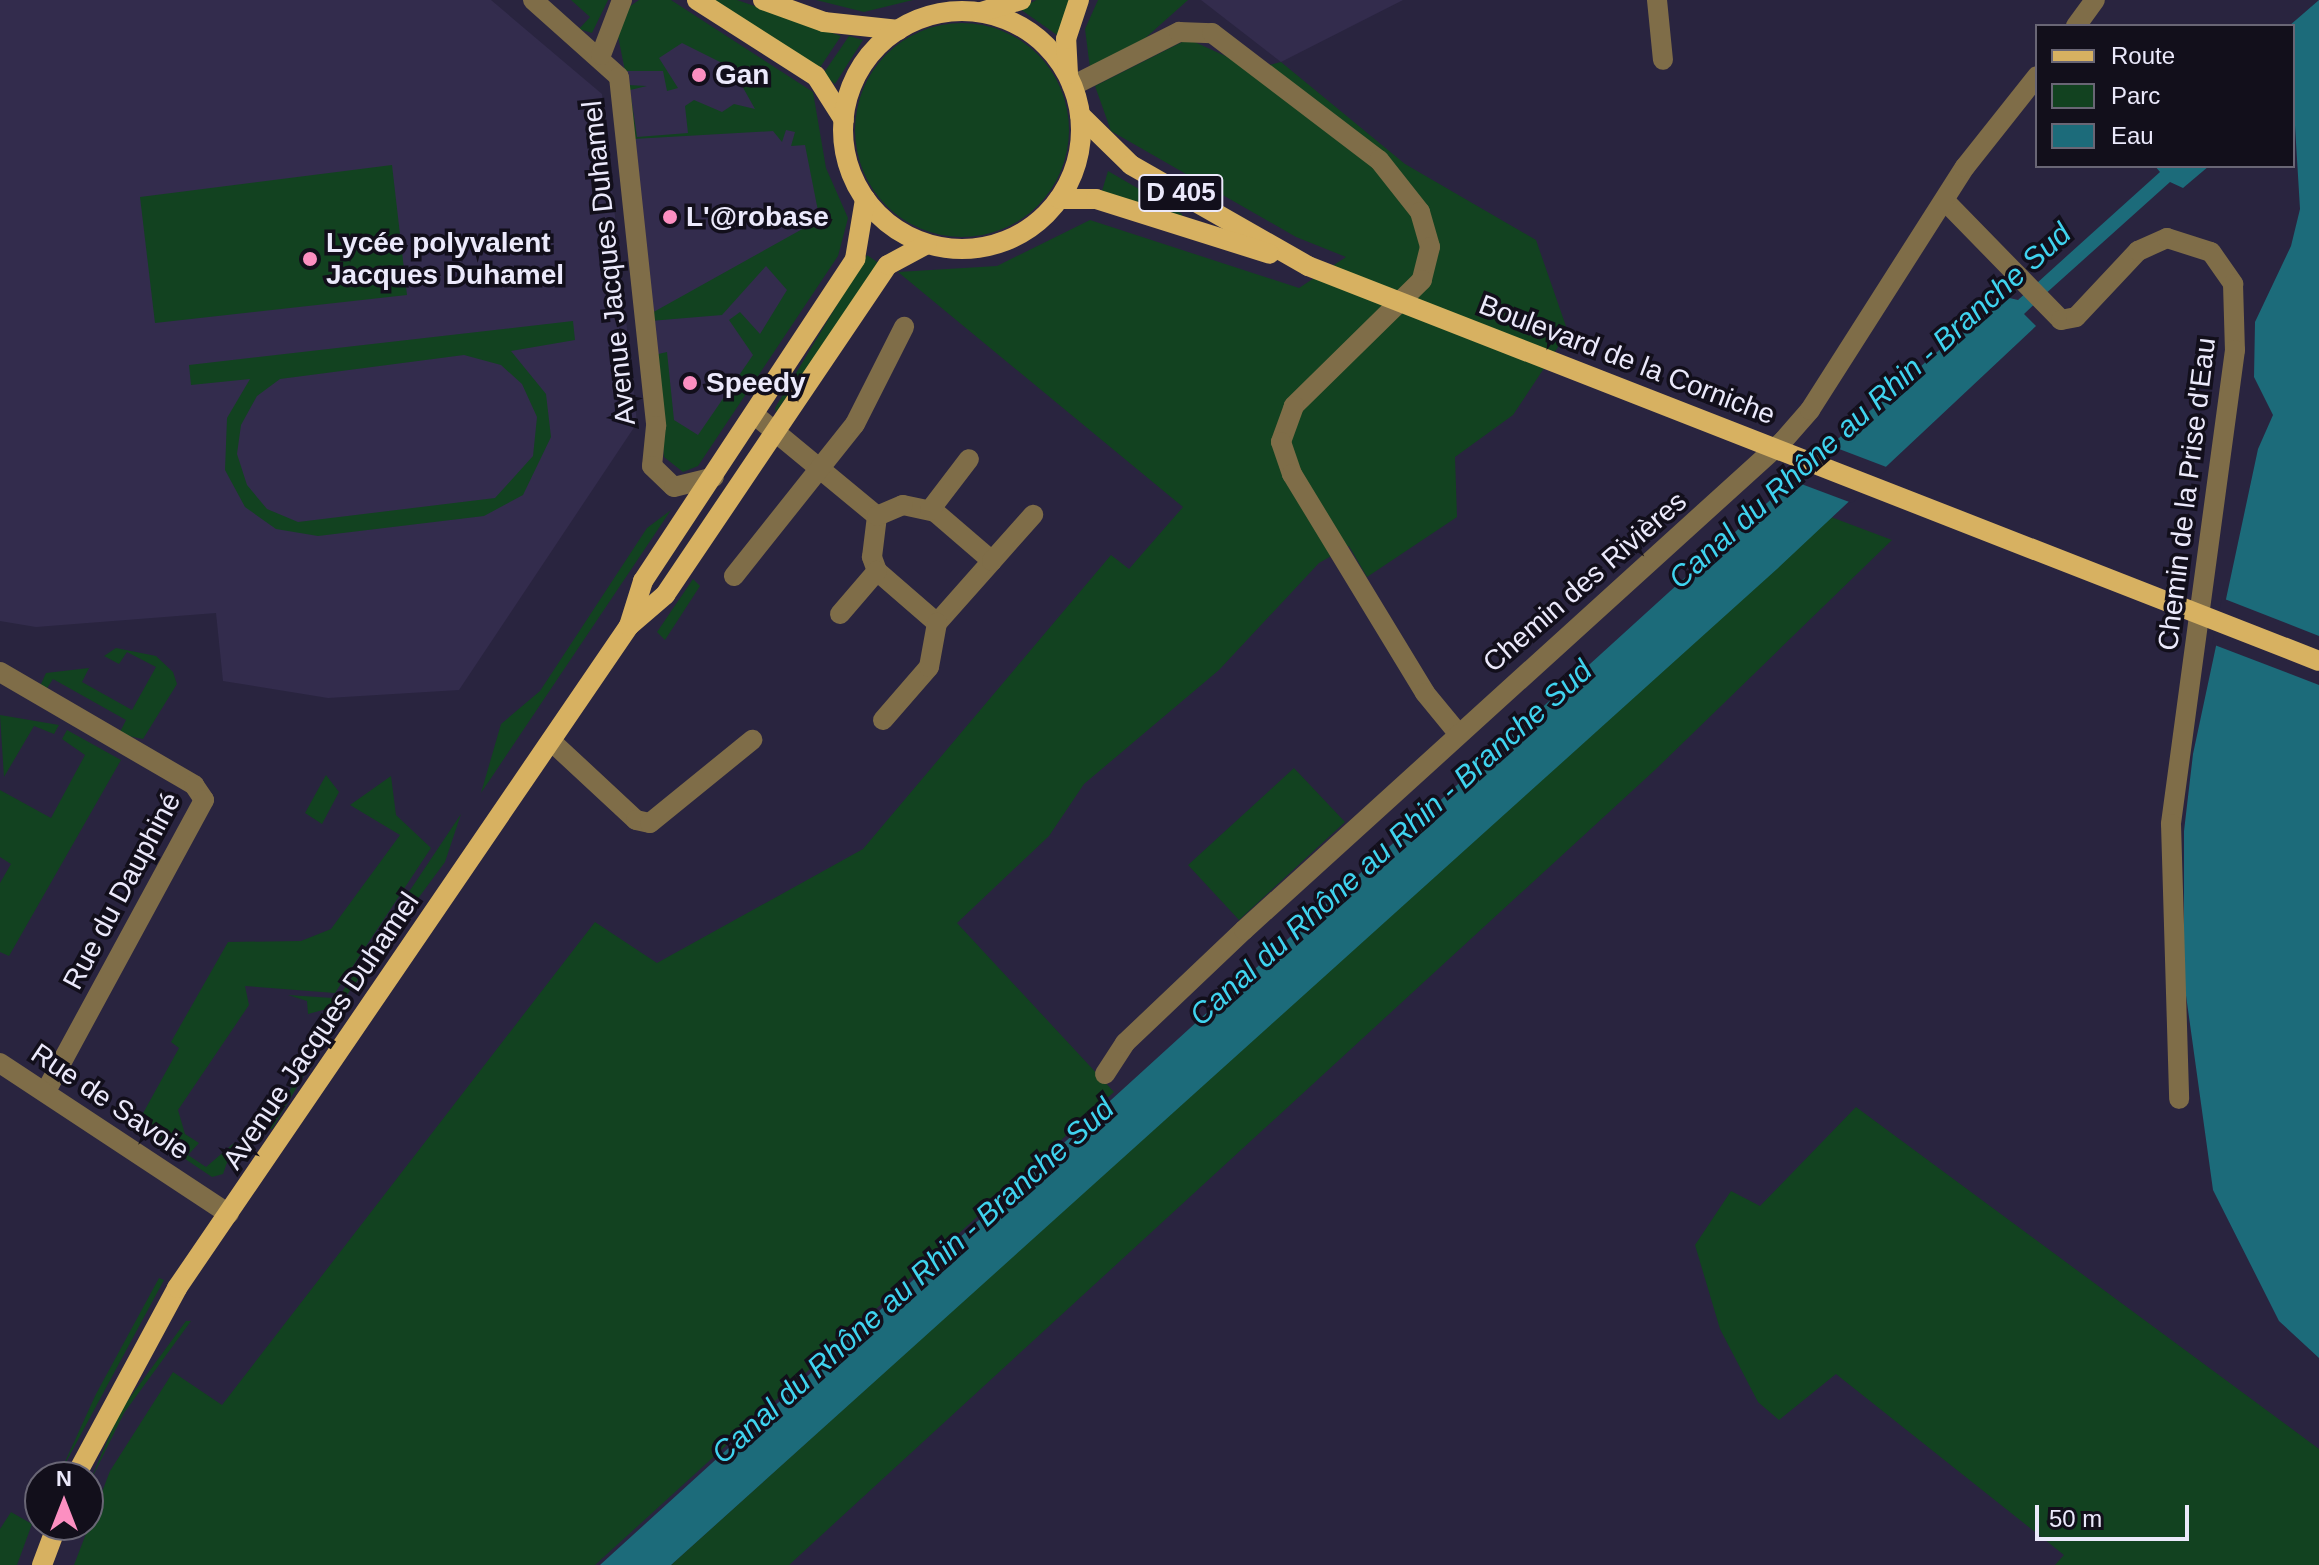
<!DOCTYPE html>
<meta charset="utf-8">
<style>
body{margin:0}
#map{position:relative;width:2319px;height:1565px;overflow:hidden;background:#29243f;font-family:Arial,sans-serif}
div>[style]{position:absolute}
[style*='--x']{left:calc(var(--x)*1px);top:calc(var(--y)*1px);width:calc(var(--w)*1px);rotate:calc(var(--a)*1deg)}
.built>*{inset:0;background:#332c4d}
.green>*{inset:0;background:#124220}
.round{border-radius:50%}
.water>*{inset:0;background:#1c6b7a}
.pier>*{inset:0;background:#29243f}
.minor>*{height:20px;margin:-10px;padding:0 10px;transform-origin:10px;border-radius:10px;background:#7f6d48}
.major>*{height:20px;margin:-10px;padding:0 10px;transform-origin:10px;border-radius:10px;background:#d7b161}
.major>.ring{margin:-10px;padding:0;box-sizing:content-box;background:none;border:20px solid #d7b161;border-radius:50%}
.major-bridge>*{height:20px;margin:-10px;padding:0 10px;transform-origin:10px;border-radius:10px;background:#d7b161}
.dots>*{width:22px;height:22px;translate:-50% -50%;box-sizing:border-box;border:4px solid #120f1b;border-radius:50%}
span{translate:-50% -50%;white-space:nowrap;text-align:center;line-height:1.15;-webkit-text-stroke:7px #120f1b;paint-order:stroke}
.shield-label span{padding:2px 6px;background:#120f1b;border:2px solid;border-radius:6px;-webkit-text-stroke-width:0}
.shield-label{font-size:26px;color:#ebe9fb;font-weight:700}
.poi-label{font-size:28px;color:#ebe9fb;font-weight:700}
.left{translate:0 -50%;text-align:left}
.street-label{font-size:28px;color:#ebe9fb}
.water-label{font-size:30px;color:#3fd3ef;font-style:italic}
.legend{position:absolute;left:2035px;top:24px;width:260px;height:144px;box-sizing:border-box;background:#120f1b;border:2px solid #696675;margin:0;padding:10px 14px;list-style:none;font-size:24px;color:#ebe9fb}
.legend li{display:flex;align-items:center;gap:16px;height:40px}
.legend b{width:40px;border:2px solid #696675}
.north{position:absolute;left:24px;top:1461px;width:80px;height:80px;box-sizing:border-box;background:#120f1b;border:2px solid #696675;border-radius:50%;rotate:0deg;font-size:22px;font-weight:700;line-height:32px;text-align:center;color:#ebe9fb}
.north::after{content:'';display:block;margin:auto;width:28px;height:36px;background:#fc8fc1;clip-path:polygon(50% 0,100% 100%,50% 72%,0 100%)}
.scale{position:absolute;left:2035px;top:1505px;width:154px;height:36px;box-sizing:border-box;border:4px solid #ebe9fb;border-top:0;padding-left:10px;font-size:24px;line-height:28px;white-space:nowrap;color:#ebe9fb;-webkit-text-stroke:6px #120f1b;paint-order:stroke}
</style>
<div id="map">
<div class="built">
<div style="clip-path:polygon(0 0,491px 0,602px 94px,637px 423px,459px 690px,328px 698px,223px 681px,216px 613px,36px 627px,0 621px)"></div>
<div style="clip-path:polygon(1201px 0,1403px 0,1281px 62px)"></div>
<div style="clip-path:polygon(648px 3px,801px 115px,829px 247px,679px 467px,667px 458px,620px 33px)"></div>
</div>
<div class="green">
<div style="clip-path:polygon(571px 0,608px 0,592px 33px,579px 29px,590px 17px)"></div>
<div style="clip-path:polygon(639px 0,671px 0,813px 92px,826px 168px,848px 218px,838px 256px,698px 466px,683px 472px,664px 457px,654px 355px,667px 352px,674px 420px,698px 435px,753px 355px,729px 320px,740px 312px,760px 334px,787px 290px,766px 266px,722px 315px,650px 321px,650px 314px,815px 222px,804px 214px,818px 211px,805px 145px,791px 146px,795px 132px,786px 130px,782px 142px,773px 131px,633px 139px,628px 85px,647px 86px,630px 90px,637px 137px,688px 133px,685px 106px,694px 100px,722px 112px,734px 104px,755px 109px,732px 68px,682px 43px,659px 58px,678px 88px,667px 91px,663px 71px,625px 71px,618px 36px,626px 9px)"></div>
<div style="clip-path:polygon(709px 0,737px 0,841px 36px,819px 69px)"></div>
<div style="clip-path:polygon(816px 0,913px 0,864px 12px)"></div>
<div style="clip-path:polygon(1036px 0,1071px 0,1057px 35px,1020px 9px)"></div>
<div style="clip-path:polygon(1098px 0,1188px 0,1142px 41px,1090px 68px,1085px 29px)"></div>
<div class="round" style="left:855px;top:23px;width:214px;height:214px"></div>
<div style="clip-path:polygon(849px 36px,863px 40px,835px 84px,823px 74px)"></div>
<div style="clip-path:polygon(1188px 39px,1254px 69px,1281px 62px,1405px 164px,1536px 240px,1568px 332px,1513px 415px,1455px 457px,1457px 517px,1367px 577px,1349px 546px,1319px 563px,1219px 670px,1084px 784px,1049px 836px,957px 923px,1114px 1092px,595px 1565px,74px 1565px,110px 1471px,173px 1372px,222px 1405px,595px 922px,657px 963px,863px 849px,1111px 555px,1129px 569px,1183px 507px,898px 272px,997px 266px,1090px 220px,1299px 288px,1346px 257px,1296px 237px,1111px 131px,1095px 86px)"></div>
<div style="clip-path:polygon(392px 165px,407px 295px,155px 323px,140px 197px)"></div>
<div style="clip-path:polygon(1108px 171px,1182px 214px,1182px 216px,1102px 191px)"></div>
<div style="clip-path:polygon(867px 255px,880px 264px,776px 412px,775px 408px)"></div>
<div style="clip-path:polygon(evenodd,573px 321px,575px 340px,511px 351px,546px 394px,551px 437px,523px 495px,484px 516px,318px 536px,276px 529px,245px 507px,225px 470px,227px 418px,250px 379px,191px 385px,189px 365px,573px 321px,464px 355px,501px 365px,522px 384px,537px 417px,533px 456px,495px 498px,298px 522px,267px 509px,247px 485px,237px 454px,241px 425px,257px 396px,280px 379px,464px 355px)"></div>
<div style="clip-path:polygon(671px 510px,481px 793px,501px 724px,540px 691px,647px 528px)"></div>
<div style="clip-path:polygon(1831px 517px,1892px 540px,1656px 769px,789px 1565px,671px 1565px)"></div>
<div style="clip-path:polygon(693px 579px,700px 586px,665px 640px,657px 632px)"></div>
<div style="clip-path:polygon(116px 648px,156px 656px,173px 672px,177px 684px,143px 739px,119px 734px,126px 720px,53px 679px,44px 693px,41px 684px,46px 673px,89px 668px,82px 682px,132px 710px,156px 667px,127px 652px,119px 664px,104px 656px)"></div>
<div style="clip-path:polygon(0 715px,59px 725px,54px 734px,34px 726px,4px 777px)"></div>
<div style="clip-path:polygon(67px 730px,121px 760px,9px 956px,0 952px,0 883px,11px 864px,0 857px,0 790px,51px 818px,85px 755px,62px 739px)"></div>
<div style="clip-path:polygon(1294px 768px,1345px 822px,1239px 920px,1188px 865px)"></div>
<div style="clip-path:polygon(326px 775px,339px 792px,322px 824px,305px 813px)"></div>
<div style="clip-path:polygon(391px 776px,396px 815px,431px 848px,335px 993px,245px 986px,249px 1005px,178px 1110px,185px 1134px,199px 1143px,188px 1155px,206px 1167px,234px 1143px,223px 1174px,212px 1177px,136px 1126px,179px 1048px,171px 1042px,228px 942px,301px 941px,331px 929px,400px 835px,350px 805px)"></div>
<div style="clip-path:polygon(461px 814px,445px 862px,343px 1000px,342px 992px)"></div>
<div style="clip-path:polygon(288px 995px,332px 998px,334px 1007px,308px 1014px,307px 1001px)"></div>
<div style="clip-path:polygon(322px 1045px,272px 1129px,265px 1128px,320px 1044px)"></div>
<div style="clip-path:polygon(1856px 1107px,2319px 1449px,2319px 1565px,2055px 1565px,2064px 1555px,1836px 1374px,1779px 1420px,1758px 1402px,1720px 1329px,1695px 1245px,1731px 1191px,1760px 1206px)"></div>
<div style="clip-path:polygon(159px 1278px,164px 1280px,58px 1477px,96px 1394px)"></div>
<div style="clip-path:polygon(186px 1321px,191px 1321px,124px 1413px,88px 1486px,120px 1411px)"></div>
<div style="clip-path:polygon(11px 1512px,32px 1524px,17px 1565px,0 1565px,0 1529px)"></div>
</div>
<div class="water">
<div style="clip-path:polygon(2319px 0,2319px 1358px,2279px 1321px,2213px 1190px,2184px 981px,2184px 831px,2193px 754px,2258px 449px,2273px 415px,2254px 377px,2255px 322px,2291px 246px,2300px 209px,2289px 26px)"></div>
<div style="clip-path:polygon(2155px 166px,2209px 166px,2183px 188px,2170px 182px,2043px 296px,2024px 314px,2036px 326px,1777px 569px,671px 1565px,600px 1565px,1823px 452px,2001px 296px,2018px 300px,2160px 172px)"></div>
</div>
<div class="pier">
<div style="clip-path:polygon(1826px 444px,1889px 468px,1852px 503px,1788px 479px)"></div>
<div style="clip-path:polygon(2222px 598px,2319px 636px,2319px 685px,2212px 644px)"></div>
</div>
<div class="minor">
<div style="--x:533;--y:0;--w:115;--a:41.8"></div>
<div style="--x:619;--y:77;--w:351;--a:83.9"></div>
<div style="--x:656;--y:426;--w:40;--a:95.7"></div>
<div style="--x:652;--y:466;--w:30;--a:44"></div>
<div style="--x:674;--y:487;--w:41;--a:-14"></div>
<div style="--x:1657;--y:0;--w:60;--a:84.3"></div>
<div style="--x:2076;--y:26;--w:32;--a:-54"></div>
<div style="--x:601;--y:55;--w:59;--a:-69.1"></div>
<div style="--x:1072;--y:86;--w:120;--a:-26.8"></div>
<div style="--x:1179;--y:32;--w:33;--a:2"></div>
<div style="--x:1212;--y:33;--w:210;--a:37.3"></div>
<div style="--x:1379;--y:160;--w:66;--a:51.7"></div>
<div style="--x:1420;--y:212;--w:36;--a:74"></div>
<div style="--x:1430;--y:247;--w:34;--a:104"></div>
<div style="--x:1422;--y:280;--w:180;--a:135.5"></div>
<div style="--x:1294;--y:406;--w:38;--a:110"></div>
<div style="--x:1281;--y:442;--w:34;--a:71"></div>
<div style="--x:1292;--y:474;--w:256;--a:58.7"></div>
<div style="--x:1425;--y:693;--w:50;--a:50.6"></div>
<div style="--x:1946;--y:202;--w:165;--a:45.7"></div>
<div style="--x:2061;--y:320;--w:15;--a:-11"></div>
<div style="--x:2076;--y:317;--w:91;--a:-46.8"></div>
<div style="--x:2138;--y:251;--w:32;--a:-24"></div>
<div style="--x:2167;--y:238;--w:46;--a:17.7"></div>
<div style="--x:2211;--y:252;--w:39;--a:55"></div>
<div style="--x:2233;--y:284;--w:66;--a:88.3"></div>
<div style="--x:2235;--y:350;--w:478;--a:97.7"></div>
<div style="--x:2171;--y:824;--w:275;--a:88.3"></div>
<div style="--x:756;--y:416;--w:157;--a:39.6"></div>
<div style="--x:903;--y:505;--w:33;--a:12"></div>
<div style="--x:935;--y:512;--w:75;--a:40.7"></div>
<div style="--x:992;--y:561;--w:83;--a:131.6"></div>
<div style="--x:937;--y:623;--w:79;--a:-139.1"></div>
<div style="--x:877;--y:571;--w:15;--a:-110"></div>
<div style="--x:872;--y:557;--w:41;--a:-83"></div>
<div style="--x:877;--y:516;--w:28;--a:-23"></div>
<div style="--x:930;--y:510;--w:64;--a:-52.6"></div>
<div style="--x:992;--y:561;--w:62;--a:-48.3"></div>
<div style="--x:734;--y:576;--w:194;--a:-51.5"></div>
<div style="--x:855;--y:424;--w:109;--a:-63.2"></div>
<div style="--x:840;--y:614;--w:57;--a:-49.3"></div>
<div style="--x:0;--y:672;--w:225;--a:30.2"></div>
<div style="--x:194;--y:785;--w:18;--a:56"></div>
<div style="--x:204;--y:800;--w:331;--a:118.5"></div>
<div style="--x:883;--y:720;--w:70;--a:-49"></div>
<div style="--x:929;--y:667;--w:45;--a:-79.7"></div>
<div style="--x:551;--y:741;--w:116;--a:42.9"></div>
<div style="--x:636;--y:820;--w:14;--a:12"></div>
<div style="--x:650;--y:823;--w:132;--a:-39.1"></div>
<div style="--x:0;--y:1063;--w:274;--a:33.4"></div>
<div style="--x:1105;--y:1074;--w:37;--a:-57"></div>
<div style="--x:1125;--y:1043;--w:164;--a:-43.5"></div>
<div style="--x:1244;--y:930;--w:728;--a:-42.22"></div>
<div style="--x:1783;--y:441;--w:41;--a:-48.9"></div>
<div style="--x:1810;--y:410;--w:288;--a:-57.5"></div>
<div style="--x:1965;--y:167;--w:116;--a:-51.6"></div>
</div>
<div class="major">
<div style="--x:697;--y:0;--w:141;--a:32.6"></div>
<div style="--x:816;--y:76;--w:52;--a:57.5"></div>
<div style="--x:763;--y:0;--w:65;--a:19.8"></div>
<div style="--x:824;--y:22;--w:75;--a:6.1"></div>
<div class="ring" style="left:843px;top:11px;width:218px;height:218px"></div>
<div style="--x:981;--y:12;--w:42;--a:-16.7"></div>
<div style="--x:1068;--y:74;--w:35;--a:-93"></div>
<div style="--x:1066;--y:39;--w:41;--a:-71.6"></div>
<div style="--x:1080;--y:115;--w:71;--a:44.4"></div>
<div style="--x:1131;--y:165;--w:204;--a:29.7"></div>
<div style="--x:1059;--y:199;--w:37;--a:0"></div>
<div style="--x:1096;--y:199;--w:182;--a:17.5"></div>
<div style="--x:629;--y:626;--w:47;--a:-72.7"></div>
<div style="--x:643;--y:581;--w:386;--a:-56.6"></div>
<div style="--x:855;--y:259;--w:61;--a:-80.5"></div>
<div style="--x:75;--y:1477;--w:215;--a:-61.6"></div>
<div style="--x:177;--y:1288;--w:802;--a:-55.68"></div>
<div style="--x:629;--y:626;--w:48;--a:-40.7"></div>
<div style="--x:665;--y:595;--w:398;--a:-56"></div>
<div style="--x:888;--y:265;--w:44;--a:-28.3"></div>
<div style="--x:42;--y:1565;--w:43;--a:-69.4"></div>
</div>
<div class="major-bridge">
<div style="--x:1308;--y:266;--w:1085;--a:21.34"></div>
</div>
<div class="dots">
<div style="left:699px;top:75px;background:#fc8fc1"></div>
<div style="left:670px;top:217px;background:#fc8fc1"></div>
<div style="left:310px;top:259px;background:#fc8fc1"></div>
<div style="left:690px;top:383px;background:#fc8fc1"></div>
</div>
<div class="shield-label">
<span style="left:1181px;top:193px">D 405</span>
</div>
<div class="poi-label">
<span class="left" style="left:715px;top:75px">Gan</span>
<span class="left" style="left:686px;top:217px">L'@robase</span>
<span class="left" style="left:326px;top:259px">Lycée polyvalent<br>Jacques Duhamel</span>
<span class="left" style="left:706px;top:383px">Speedy</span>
</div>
<div class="street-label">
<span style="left:609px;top:263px;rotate:-96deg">Avenue Jacques Duhamel</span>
<span style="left:1627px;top:360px;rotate:21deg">Boulevard de la Corniche</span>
<span style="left:2187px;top:494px;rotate:-83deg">Chemin de la Prise d'Eau</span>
<span style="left:1585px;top:582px;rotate:-41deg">Chemin des Rivières</span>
<span style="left:122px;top:891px;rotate:-62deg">Rue du Dauphiné</span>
<span style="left:321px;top:1031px;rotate:-56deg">Avenue Jacques Duhamel</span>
<span style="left:110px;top:1102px;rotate:34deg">Rue de Savoie</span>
</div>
<div class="water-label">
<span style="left:1870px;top:406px;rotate:-42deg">Canal du Rhône au Rhin - Branche Sud</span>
<span style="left:1391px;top:843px;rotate:-42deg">Canal du Rhône au Rhin - Branche Sud</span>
<span style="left:913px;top:1281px;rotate:-42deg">Canal du Rhône au Rhin - Branche Sud</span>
</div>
<ul class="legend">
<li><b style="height:10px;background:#d7b161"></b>Route</li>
<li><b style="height:22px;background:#124220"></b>Parc</li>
<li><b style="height:22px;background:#1c6b7a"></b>Eau</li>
</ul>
<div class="north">N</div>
<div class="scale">50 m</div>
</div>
